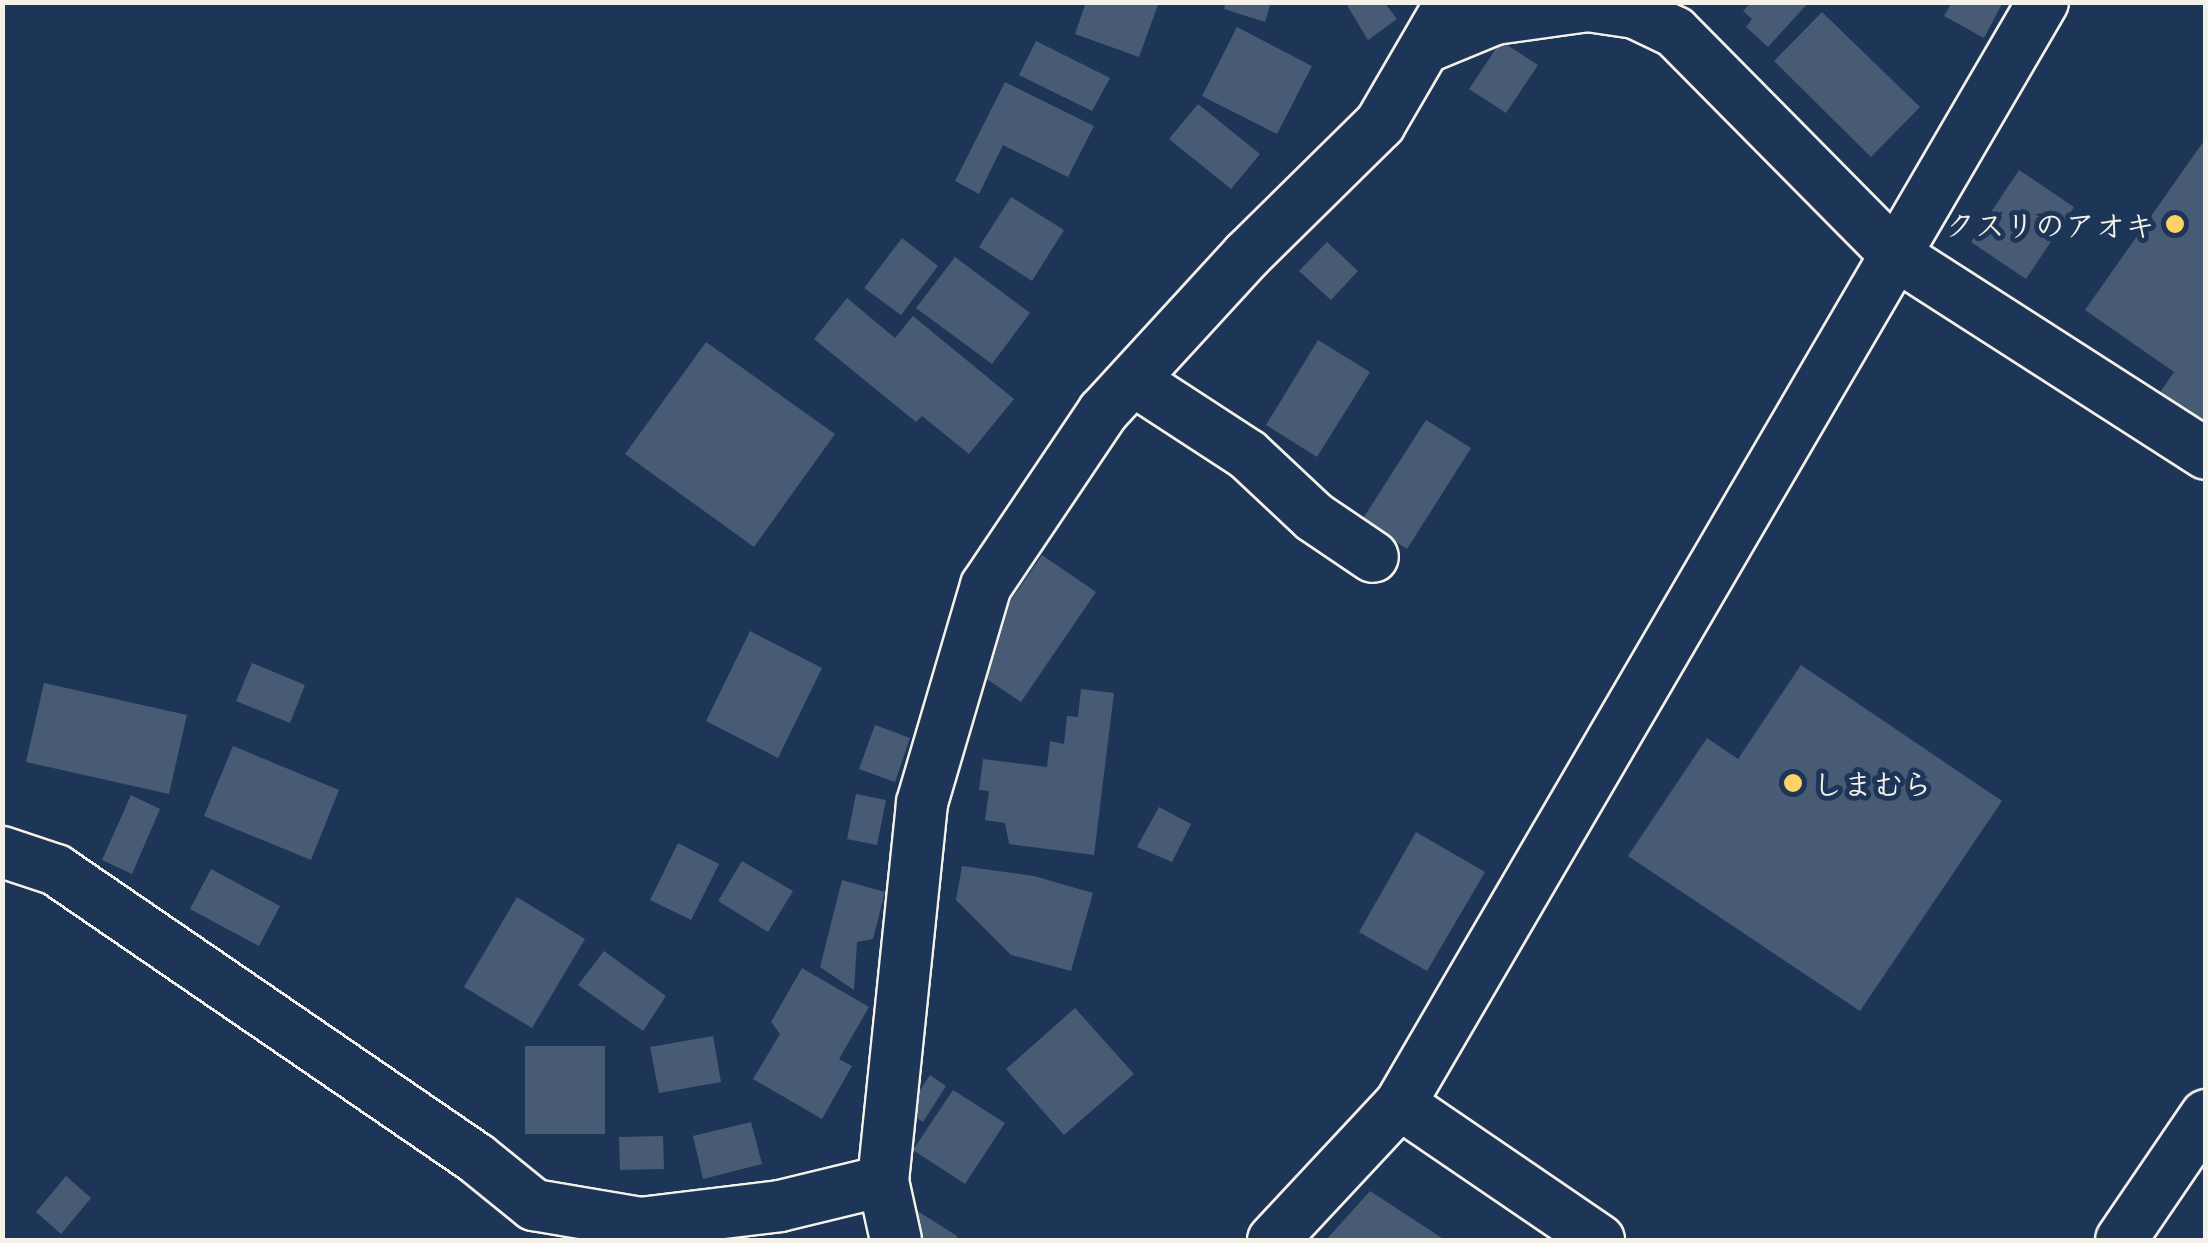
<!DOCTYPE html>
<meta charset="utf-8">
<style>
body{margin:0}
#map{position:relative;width:2208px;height:1243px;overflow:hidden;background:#1d3557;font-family:"Playpen Sans","Klee One",sans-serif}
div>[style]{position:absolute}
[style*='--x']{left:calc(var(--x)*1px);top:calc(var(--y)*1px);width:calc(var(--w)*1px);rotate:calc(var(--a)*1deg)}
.building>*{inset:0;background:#485b74}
.roads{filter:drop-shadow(2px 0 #f4f1e8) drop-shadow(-2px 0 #f4f1e8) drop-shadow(0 2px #f4f1e8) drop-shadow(0 -2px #f4f1e8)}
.minor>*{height:50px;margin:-25px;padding:0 25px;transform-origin:25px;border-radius:25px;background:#1d3557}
.dots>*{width:28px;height:28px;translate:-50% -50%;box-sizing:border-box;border:5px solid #1d3557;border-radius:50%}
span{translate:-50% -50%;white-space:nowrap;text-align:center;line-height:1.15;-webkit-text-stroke:10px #1d3557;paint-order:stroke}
.poi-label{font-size:30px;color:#f4f1e8;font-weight:700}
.right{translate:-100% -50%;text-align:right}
.left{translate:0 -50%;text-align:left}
.frame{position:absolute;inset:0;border:5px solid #f4f1e8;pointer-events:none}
</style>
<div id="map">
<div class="building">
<div style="clip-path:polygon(1086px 2px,1159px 2px,1139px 57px,1075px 34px)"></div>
<div style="clip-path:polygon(1226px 2px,1271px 2px,1265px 22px,1224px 9px)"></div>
<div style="clip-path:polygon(1345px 2px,1384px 2px,1397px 19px,1368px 40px)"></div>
<div style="clip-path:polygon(1752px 2px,1809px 2px,1768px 47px,1746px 27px,1752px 19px,1743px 11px)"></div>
<div style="clip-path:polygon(1952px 2px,2003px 2px,1984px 38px,1944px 16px)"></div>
<div style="clip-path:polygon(1822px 12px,1920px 107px,1871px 157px,1774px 61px)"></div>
<div style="clip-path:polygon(1237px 27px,1312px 66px,1277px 134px,1202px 96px)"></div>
<div style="clip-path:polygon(1036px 41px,1110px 78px,1092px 111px,1019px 75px)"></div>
<div style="clip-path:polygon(1501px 41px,1538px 65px,1506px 113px,1469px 89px)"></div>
<div style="clip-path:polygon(1005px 82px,1094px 126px,1068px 177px,1003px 145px,979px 194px,955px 181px)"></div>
<div style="clip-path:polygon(1198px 104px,1260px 154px,1231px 189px,1169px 139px)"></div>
<div style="clip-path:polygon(2206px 138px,2206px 426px,2159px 394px,2174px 372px,2085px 310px)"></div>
<div style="clip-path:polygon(2019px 170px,2074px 207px,2026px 279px,1971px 242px)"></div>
<div style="clip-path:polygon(1011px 197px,1064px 230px,1032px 281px,979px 247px)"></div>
<div style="clip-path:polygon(902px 238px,938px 266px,901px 315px,864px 288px)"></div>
<div style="clip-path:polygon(1327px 242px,1358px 271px,1331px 300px,1299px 271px)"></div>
<div style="clip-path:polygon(955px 257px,1030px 313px,992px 364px,916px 308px)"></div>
<div style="clip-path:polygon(847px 298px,895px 338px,913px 316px,1014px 399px,969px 454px,922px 416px,916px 422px,814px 339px)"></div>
<div style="clip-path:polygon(1318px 340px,1370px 372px,1317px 457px,1266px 425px)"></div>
<div style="clip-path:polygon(706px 342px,835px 434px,754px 547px,625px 454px)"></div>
<div style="clip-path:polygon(1426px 420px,1471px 448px,1407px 549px,1362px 520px)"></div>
<div style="clip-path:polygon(1042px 555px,1096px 592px,1021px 702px,966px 665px)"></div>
<div style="clip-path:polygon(750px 631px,822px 668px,778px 758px,706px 721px)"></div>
<div style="clip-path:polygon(252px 663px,305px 685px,290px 723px,236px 701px)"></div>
<div style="clip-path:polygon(1801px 665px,2002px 801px,1860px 1011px,1628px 856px,1707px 738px,1738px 759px)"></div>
<div style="clip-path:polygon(44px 683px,187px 715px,169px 794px,26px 762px)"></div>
<div style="clip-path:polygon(1081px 689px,1114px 693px,1094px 855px,1009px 844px,1005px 823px,985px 820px,989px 791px,979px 790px,983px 759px,1047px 767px,1050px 741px,1064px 744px,1067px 716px,1078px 717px)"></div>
<div style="clip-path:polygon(875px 725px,910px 738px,895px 782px,859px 769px)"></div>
<div style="clip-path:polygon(233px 746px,339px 790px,311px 860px,204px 816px)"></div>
<div style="clip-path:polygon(856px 794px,886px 800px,877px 845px,847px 839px)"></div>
<div style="clip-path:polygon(131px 795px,160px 809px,132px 874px,102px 860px)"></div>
<div style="clip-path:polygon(1159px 807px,1191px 824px,1172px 862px,1137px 847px)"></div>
<div style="clip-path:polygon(1416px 832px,1485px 872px,1427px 971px,1359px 932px)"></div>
<div style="clip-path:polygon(678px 843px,719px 864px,691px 920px,650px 900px)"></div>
<div style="clip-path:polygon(742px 861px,793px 891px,768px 932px,718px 901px)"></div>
<div style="clip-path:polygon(962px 866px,1034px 876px,1093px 893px,1071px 971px,1011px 955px,956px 900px)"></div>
<div style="clip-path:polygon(211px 869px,280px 906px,259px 946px,190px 909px)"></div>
<div style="clip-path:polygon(842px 880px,885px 892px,873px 939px,857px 942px,854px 990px,820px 967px)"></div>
<div style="clip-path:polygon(517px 897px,585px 939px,532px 1028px,464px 987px)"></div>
<div style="clip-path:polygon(604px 951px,666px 996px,643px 1031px,578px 985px)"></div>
<div style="clip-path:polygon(802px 968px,869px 1007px,839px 1059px,852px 1066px,822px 1119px,753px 1079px,780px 1034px,771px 1022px)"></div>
<div style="clip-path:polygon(1075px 1008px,1134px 1074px,1064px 1135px,1006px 1069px)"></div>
<div style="clip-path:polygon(713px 1036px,721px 1082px,659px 1093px,650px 1047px)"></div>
<div style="clip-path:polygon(525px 1046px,605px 1046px,605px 1134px,525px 1134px)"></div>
<div style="clip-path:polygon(930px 1075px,946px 1086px,923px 1122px,906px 1111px)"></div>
<div style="clip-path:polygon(953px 1090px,1005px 1123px,965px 1184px,913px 1150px)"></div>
<div style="clip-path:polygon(751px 1122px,762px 1164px,703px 1179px,693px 1136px)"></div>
<div style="clip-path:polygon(663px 1136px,664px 1169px,620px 1170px,619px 1137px)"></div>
<div style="clip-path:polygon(66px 1176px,91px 1198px,61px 1234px,36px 1212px)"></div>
<div style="clip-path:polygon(1370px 1191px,1445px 1240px,1326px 1240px)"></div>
<div style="clip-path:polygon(900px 1200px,957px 1236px,956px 1240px,910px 1240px)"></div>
</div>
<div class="roads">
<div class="minor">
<div style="--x:1425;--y:48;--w:76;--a:-22.5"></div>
<div style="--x:1495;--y:19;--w:94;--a:-8"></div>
<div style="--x:1588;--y:6;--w:48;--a:8.5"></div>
<div style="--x:1635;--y:13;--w:44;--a:25.4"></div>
<div style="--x:1675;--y:32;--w:314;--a:45.3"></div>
<div style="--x:1896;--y:255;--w:368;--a:32.7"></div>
<div style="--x:1133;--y:380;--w:137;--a:33.1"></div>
<div style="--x:1248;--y:455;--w:91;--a:43.2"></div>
<div style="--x:1314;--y:517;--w:71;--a:34.1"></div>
<div style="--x:2;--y:852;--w:57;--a:18.4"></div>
<div style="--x:56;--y:870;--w:509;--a:34.44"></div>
<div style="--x:476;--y:1158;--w:75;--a:39"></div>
<div style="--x:534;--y:1205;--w:108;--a:9.6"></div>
<div style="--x:640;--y:1223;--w:141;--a:-6.9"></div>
<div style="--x:780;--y:1206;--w:106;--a:-13.6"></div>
<div style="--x:1400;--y:1104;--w:241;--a:34.3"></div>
<div style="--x:896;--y:1240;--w:60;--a:-102.4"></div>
<div style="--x:883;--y:1181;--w:380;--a:-84.1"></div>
<div style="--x:922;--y:803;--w:226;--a:-73.6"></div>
<div style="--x:986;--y:586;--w:210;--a:-56.1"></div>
<div style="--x:1103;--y:412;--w:213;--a:-47.5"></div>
<div style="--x:1247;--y:255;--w:187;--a:-44.6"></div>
<div style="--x:1380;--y:124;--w:141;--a:-59.8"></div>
<div style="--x:1273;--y:1240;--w:186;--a:-47"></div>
<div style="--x:1400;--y:1104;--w:1276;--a:-59.74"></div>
<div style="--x:2121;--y:1240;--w:151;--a:-55.8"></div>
</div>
</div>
<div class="dots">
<div style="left:2175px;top:224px;background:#ffd166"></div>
<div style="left:1793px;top:783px;background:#ffd166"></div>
</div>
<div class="poi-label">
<span class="right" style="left:2155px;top:224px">クスリのアオキ</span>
<span class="left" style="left:1813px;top:783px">しまむら</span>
</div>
<div class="frame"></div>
</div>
